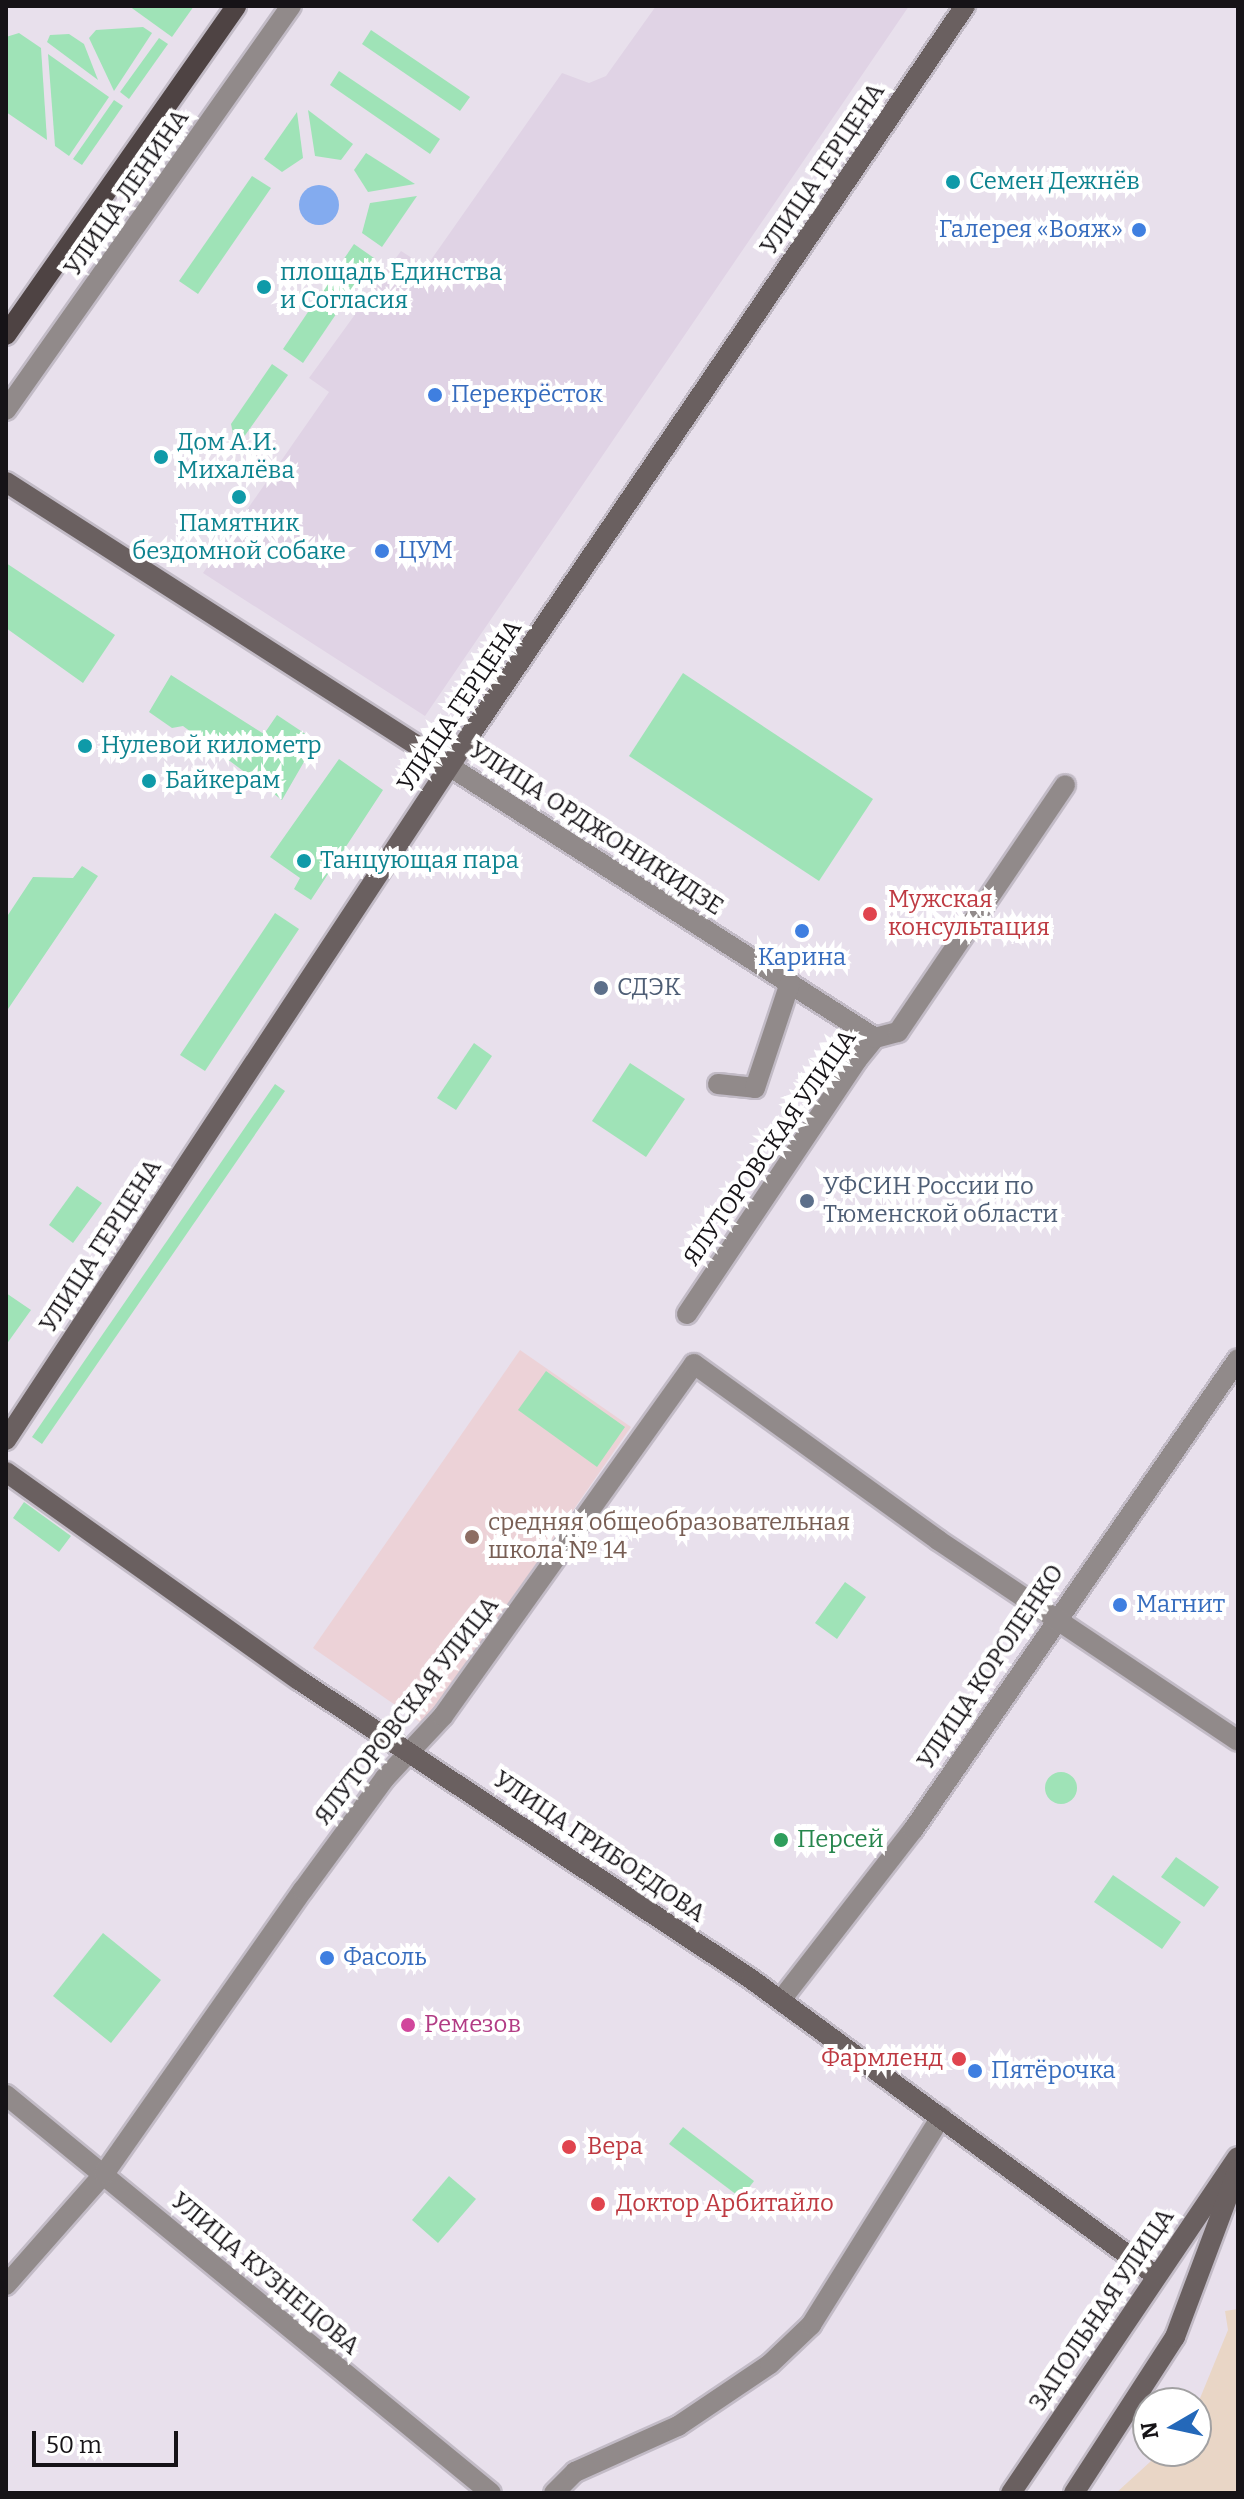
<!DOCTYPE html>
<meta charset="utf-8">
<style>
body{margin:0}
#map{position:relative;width:1244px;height:2499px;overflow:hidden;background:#e8e0ec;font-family:Bitter,serif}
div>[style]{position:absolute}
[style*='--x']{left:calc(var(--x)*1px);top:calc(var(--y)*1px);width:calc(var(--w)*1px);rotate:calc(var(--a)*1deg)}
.built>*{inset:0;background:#e0d3e5}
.industrial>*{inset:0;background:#e9d6c6}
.education>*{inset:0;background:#ecd2d7}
.green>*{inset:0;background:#9fe3b7}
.round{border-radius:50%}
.water>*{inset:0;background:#83abef}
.roads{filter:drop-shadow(2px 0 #c2bbc6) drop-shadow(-2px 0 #c2bbc6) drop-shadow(0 2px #c2bbc6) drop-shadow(0 -2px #c2bbc6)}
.street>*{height:20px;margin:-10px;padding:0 10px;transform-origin:10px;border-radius:10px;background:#918a8a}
.secondary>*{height:20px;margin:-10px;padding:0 10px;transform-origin:10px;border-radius:10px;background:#6a6060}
.primary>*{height:20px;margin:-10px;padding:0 10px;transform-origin:10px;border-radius:10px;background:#4e4343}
.dots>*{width:22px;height:22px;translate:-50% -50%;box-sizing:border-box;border:4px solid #fff;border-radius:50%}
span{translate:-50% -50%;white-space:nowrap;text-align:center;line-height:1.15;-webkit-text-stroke:8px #fff;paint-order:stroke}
.street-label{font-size:24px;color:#161317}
.culture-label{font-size:24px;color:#0d838f}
.left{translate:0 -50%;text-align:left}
.shop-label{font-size:24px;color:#366cbe}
.right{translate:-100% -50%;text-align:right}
.health-label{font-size:24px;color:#be3a42}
.service-label{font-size:24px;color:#4e5e75}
.education-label{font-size:24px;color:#785e54}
.leisure-label{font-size:24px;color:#27864d}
.hotel-label{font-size:24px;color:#b23c85}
.frame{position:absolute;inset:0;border:8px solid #161317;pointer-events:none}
.north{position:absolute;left:1132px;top:2387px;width:80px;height:80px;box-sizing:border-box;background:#fff;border:2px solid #a2a1a2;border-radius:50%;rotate:261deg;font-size:22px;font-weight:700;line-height:32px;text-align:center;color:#161317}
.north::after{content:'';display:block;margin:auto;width:28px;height:36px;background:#2468b9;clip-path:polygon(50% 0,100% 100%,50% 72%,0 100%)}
.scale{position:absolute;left:32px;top:2431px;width:146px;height:36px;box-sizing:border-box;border:4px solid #161317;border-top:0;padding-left:10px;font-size:24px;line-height:28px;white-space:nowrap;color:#161317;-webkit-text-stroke:6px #fff;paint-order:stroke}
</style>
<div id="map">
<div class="built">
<div style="clip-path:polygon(656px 6px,909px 6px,425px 716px,203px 573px,329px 392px,309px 378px,401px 251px,426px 267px,562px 73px,589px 83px,606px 76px)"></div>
</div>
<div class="industrial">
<div style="clip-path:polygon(1238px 2309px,1238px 2493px,1116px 2493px,1162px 2451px,1196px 2451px,1196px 2408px,1228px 2330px,1225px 2311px)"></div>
</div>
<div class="education">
<div style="clip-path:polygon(520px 1350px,631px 1427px,424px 1725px,313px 1648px)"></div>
</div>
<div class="green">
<div style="clip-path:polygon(129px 6px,194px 6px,172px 37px)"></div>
<div style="clip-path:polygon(143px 27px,152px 33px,114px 91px,89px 38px,96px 30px)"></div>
<div style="clip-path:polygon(371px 30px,470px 97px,460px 111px,362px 44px)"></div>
<div style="clip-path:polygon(19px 33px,41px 48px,47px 140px,6px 112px,6px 37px)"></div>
<div style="clip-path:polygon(69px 34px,84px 44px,98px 80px,47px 42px,50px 35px)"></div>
<div style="clip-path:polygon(159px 38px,168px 44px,129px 99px,120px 92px)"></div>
<div style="clip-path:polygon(48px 54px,109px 97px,69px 156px,55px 146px)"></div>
<div style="clip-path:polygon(339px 71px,440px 139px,430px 154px,330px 85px)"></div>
<div style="clip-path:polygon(114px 100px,123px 106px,82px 165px,73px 159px)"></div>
<div style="clip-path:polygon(308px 110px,353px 144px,341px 160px,315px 156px)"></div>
<div style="clip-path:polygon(297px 112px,303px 158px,282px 172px,264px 159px)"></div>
<div style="clip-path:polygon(366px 153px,415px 184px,368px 192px,354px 170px)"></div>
<div style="clip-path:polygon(252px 176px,271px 188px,198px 294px,179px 281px)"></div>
<div style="clip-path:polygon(417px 196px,382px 247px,362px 233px,370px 203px)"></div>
<div style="clip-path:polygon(354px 244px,374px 258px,303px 363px,283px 349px)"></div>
<div style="clip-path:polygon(272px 364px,288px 375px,236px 448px,231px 424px)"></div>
<div style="clip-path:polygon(6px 563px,115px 635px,83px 683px,6px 628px)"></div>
<div style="clip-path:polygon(683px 673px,873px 799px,819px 881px,629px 756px)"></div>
<div style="clip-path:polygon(171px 675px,264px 734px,277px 715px,316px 741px,282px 800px,183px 726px,172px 728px,149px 712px)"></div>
<div style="clip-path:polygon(339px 759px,383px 790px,311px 900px,294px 889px,300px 878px,270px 857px)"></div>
<div style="clip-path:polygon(82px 866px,98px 876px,6px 1012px,6px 918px,33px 877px,73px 878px)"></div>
<div style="clip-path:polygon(275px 913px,299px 929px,205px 1071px,180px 1055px)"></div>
<div style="clip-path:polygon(474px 1043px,492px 1056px,456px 1110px,437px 1098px)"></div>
<div style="clip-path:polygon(630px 1063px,685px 1099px,646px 1157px,592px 1121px)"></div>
<div style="clip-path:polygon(275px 1084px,285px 1091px,42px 1444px,32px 1437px)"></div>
<div style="clip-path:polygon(77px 1186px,102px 1203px,73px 1243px,49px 1225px)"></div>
<div style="clip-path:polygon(6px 1293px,31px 1310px,6px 1345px)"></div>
<div style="clip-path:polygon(546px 1371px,625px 1427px,597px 1467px,518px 1410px)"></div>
<div style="clip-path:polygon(24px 1502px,71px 1536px,59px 1552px,13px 1518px)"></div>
<div style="clip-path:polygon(845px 1582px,866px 1597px,837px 1639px,815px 1623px)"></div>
<div class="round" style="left:1045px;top:1772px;width:32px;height:32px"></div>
<div style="clip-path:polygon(1176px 1857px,1219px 1887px,1204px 1907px,1161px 1877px)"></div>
<div style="clip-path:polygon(1113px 1875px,1181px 1922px,1162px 1949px,1094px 1902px)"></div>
<div style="clip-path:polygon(103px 1933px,161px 1980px,111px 2043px,53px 1996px)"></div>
<div style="clip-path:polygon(683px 2127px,754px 2181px,741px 2198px,669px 2144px)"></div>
<div style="clip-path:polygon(449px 2176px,476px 2199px,438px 2243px,412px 2220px)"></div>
</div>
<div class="water">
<div class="round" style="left:299px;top:185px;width:40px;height:40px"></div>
</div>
<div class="roads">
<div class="street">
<div style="--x:6;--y:410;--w:494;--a:-54.8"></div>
<div style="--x:449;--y:766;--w:505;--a:32.56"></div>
<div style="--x:718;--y:1084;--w:37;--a:6"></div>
<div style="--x:755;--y:1088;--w:111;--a:-71.6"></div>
<div style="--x:687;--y:1314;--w:306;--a:-56.2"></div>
<div style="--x:857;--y:1060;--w:28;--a:-51"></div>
<div style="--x:875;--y:1038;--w:24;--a:-15"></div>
<div style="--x:898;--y:1032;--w:298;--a:-55.9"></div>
<div style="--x:781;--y:2000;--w:215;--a:-52.2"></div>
<div style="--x:913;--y:1830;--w:572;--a:-55.39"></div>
<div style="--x:6;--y:2095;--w:627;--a:39.37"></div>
<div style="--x:6;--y:2285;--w:148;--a:-48.6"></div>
<div style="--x:104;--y:2174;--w:347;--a:-55"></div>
<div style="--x:303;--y:1890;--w:139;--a:-53.8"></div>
<div style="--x:385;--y:1778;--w:85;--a:-46.9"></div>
<div style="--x:443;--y:1716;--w:432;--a:-54.5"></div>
<div style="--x:694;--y:1364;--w:301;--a:35.8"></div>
<div style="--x:938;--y:1540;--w:361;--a:33.8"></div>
<div style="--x:554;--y:2493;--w:30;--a:-45"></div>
<div style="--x:575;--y:2472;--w:113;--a:-24.1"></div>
<div style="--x:678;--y:2426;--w:111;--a:-34"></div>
<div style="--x:770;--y:2364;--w:57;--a:-43.6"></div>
<div style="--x:811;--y:2325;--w:245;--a:-58"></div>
</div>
<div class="secondary">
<div style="--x:6;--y:482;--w:526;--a:32.66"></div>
<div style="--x:6;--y:1440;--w:848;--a:-56.65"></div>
<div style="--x:472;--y:732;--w:878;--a:-55.82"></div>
<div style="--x:6;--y:1472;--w:359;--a:35.4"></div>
<div style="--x:299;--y:1680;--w:542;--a:33.48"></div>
<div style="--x:751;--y:1979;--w:501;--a:36.23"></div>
<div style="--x:1011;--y:2493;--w:405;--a:-56"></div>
<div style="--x:1074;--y:2493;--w:186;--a:-57.1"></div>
<div style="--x:1175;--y:2337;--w:179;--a:-69.4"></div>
</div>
<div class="primary">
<div style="--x:6;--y:335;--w:401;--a:-55"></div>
</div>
</div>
<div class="dots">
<div style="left:953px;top:182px;background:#0f9aa8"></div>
<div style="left:1139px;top:230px;background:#3f7fe0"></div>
<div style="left:264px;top:287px;background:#0f9aa8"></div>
<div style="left:435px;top:395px;background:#3f7fe0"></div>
<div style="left:161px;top:457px;background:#0f9aa8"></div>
<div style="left:239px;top:497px;background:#0f9aa8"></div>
<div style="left:382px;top:551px;background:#3f7fe0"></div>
<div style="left:85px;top:746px;background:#0f9aa8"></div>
<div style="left:149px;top:781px;background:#0f9aa8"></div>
<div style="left:304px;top:861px;background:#0f9aa8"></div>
<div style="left:870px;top:914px;background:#e0444e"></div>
<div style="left:802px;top:931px;background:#3f7fe0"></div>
<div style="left:601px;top:988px;background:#5c6f8a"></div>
<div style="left:807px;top:1201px;background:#5c6f8a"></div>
<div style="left:472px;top:1537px;background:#8d6e63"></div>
<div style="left:1120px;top:1605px;background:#3f7fe0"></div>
<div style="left:781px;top:1840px;background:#2e9e5b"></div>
<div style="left:327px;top:1958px;background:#3f7fe0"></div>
<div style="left:408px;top:2025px;background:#d1479c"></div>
<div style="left:959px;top:2059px;background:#e0444e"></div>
<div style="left:975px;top:2071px;background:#3f7fe0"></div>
<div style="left:569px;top:2147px;background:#e0444e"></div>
<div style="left:598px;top:2204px;background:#e0444e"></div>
</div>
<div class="street-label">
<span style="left:823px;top:169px;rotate:-56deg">УЛИЦА ГЕРЦЕНА</span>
<span style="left:127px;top:193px;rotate:-55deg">УЛИЦА ЛЕНИНА</span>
<span style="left:460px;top:706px;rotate:-56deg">УЛИЦА ГЕРЦЕНА</span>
<span style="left:596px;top:829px;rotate:33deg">УЛИЦА ОРДЖОНИКИДЗЕ</span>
<span style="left:770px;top:1148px;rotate:-55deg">ЯЛУТОРОВСКАЯ УЛИЦА</span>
<span style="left:101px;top:1246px;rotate:-57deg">УЛИЦА ГЕРЦЕНА</span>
<span style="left:991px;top:1667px;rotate:-56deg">УЛИЦА КОРОЛЕНКО</span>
<span style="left:407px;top:1711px;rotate:-52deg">ЯЛУТОРОВСКАЯ УЛИЦА</span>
<span style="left:599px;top:1847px;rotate:34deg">УЛИЦА ГРИБОЕДОВА</span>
<span style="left:265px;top:2274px;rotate:40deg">УЛИЦА КУЗНЕЦОВА</span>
<span style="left:1102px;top:2310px;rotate:-56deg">ЗАПОЛЬНАЯ УЛИЦА</span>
</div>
<div class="culture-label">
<span class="left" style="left:969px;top:182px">Семен Дежнёв</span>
<span class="left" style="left:280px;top:287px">площадь Единства<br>и Согласия</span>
<span class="left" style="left:177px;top:457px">Дом А.И.<br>Михалёва</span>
<span style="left:239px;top:538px">Памятник<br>бездомной собаке</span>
<span class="left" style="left:101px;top:746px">Нулевой километр</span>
<span class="left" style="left:165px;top:781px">Байкерам</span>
<span class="left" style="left:320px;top:861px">Танцующая пара</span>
</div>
<div class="shop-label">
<span class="right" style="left:1123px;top:230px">Галерея «Вояж»</span>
<span class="left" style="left:451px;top:395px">Перекрёсток</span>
<span class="left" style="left:398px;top:551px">ЦУМ</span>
<span style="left:802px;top:958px">Карина</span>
<span class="left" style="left:1136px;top:1605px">Магнит</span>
<span class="left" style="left:343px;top:1958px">Фасоль</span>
<span class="left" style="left:991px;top:2071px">Пятёрочка</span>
</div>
<div class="health-label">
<span class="left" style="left:888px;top:914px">Мужская<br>консультация</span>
<span class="right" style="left:943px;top:2059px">Фармленд</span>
<span class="left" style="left:587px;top:2147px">Вера</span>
<span class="left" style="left:616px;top:2204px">Доктор Арбитайло</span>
</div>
<div class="service-label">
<span class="left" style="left:617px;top:988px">СДЭК</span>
<span class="left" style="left:823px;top:1201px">УФСИН России по<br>Тюменской области</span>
</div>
<div class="education-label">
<span class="left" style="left:488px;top:1537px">средняя общеобразовательная<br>школа № 14</span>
</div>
<div class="leisure-label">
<span class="left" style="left:797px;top:1840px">Персей</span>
</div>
<div class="hotel-label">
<span class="left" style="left:424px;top:2025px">Ремезов</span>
</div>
<div class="frame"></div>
<div class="north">N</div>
<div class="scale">50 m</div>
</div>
